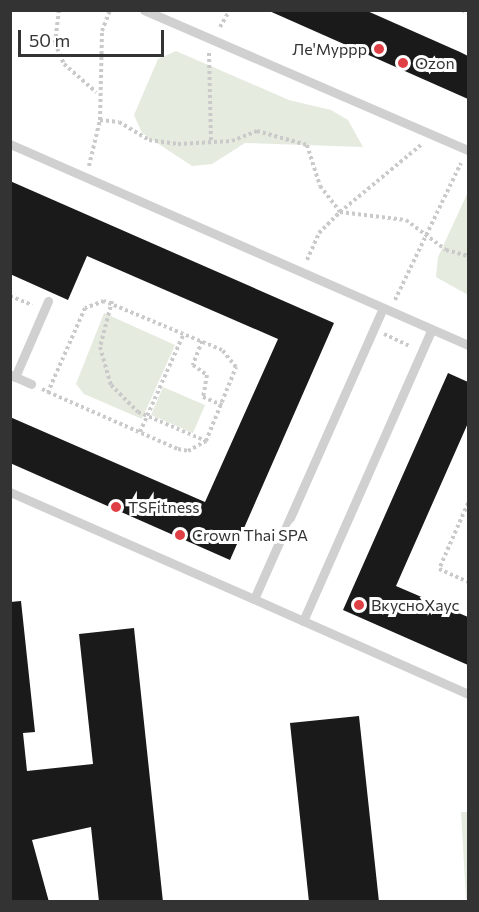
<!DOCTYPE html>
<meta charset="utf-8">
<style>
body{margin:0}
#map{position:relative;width:479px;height:912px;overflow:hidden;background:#fff;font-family:Commissioner,sans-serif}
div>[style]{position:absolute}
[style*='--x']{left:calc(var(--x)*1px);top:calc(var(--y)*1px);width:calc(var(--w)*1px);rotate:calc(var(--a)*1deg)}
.green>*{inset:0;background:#e5ebdf}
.building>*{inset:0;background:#1a1a1a}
.path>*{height:4px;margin-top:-2px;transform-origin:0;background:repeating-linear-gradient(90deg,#cacaca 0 3px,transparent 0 6px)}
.service>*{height:9px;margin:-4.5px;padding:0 4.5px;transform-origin:4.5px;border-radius:4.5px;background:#d0d0d0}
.dots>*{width:16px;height:16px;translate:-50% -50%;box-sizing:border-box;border:3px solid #fff;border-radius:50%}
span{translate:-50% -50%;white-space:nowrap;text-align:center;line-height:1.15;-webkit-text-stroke:6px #fff;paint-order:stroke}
.poi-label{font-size:16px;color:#333}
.right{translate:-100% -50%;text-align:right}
.left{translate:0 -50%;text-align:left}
.frame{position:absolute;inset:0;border:12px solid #333;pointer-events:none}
.scale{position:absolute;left:18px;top:30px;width:146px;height:27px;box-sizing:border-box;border:3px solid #333;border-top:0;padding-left:8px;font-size:18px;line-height:21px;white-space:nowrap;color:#333;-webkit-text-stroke:4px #fff;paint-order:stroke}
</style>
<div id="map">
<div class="green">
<div style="clip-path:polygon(176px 51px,289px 100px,331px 110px,348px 120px,363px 147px,245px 143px,212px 164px,192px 166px,142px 133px,134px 115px,158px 59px)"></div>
<div style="clip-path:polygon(468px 192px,468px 295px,436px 277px,438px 257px)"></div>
<div style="clip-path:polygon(104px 313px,175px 345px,142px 419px,84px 394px,76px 384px)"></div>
<div style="clip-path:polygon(163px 387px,205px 405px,193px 433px,151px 415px)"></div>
<div style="clip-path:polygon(461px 812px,468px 812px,468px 899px,466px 899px)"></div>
</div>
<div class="building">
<div style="clip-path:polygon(267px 10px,365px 10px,460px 52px,468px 56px,468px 99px)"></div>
<div style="clip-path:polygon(10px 181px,334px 323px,230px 560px,10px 463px,10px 417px,205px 502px,278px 339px,87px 256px,68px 300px,10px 274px)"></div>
<div style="clip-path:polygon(448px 373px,468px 382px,468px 423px,396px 586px,468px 617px,468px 665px,343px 610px)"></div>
<div style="clip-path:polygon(21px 601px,35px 732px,23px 733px,27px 771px,93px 764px,79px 634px,134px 628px,163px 902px,99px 902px,91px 827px,32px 840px,49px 902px,10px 902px,10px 602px)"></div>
<div style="clip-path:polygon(359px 716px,379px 902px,309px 902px,290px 723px)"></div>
</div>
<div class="path">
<div style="--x:59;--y:10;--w:33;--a:97"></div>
<div style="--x:55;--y:43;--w:23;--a:67"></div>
<div style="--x:64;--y:64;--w:43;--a:41.2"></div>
<div style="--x:462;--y:10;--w:7;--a:27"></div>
<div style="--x:220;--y:27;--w:20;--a:-60"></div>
<div style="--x:209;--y:53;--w:88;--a:88.7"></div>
<div style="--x:100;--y:120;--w:19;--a:6"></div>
<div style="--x:119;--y:122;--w:35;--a:31"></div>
<div style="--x:149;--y:140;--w:29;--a:8"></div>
<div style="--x:178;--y:144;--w:54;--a:-3.2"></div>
<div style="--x:232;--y:141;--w:27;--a:-22"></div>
<div style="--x:257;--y:131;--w:52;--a:15.6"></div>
<div style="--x:307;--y:145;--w:43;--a:72.4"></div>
<div style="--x:320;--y:186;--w:33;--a:52"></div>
<div style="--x:340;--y:212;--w:66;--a:6.9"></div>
<div style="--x:406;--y:220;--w:50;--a:36.9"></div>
<div style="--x:446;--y:250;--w:23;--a:15"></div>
<div style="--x:89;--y:166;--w:47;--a:-76.6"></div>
<div style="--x:100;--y:120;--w:89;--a:-88.7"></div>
<div style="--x:102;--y:31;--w:22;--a:-69"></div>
<div style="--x:307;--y:260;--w:30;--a:-66"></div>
<div style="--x:319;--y:233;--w:30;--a:-45"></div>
<div style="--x:340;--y:212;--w:105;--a:-39.6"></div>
<div style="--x:10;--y:296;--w:24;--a:22"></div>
<div style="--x:395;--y:300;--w:152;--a:-64.3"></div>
<div style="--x:112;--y:301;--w:48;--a:104.6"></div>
<div style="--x:100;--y:347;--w:40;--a:74"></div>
<div style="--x:111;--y:385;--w:38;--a:45"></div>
<div style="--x:138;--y:412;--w:74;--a:23.1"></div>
<div style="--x:384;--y:334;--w:29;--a:25"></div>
<div style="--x:202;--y:341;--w:26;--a:111"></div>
<div style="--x:193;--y:365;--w:17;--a:36"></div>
<div style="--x:207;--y:375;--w:22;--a:100"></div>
<div style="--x:203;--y:397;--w:21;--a:23"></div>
<div style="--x:42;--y:389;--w:7;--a:27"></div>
<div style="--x:48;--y:392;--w:142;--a:23.7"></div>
<div style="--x:178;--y:449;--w:10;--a:11"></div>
<div style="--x:188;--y:451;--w:21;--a:-29"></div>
<div style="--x:206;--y:441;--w:80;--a:-67.9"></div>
<div style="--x:236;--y:367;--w:22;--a:-129"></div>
<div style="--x:222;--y:350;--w:128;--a:-157.4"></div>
<div style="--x:104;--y:301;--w:20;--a:160"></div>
<div style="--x:85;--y:308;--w:92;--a:113.8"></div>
<div style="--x:140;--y:432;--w:108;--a:-66"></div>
<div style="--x:468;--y:503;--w:72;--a:113.7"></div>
<div style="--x:439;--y:569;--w:32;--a:24"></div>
</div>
<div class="service">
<div style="--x:144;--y:10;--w:353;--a:23.4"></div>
<div style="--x:10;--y:144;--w:500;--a:23.69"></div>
<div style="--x:11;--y:375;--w:22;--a:24"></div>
<div style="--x:15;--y:377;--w:83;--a:-66.5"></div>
<div style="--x:10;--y:492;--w:266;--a:23.7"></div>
<div style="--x:254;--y:599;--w:318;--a:-66.1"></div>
<div style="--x:254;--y:599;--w:234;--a:23.9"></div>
<div style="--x:303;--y:621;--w:319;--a:-66.2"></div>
</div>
<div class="dots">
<div style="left:379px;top:49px;background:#df4046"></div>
<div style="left:403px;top:63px;background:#df4046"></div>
<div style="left:116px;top:507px;background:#df4046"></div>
<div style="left:180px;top:535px;background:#df4046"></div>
<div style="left:359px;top:605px;background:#df4046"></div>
</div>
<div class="poi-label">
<span class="right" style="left:367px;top:49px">Ле'Муррр</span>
<span class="left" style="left:415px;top:63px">Ozon</span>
<span class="left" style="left:128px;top:507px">TSFitness</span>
<span class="left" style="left:192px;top:535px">Crown Thai SPA</span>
<span class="left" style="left:371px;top:605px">ВкусноХаус</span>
</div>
<div class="frame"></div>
<div class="scale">50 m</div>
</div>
